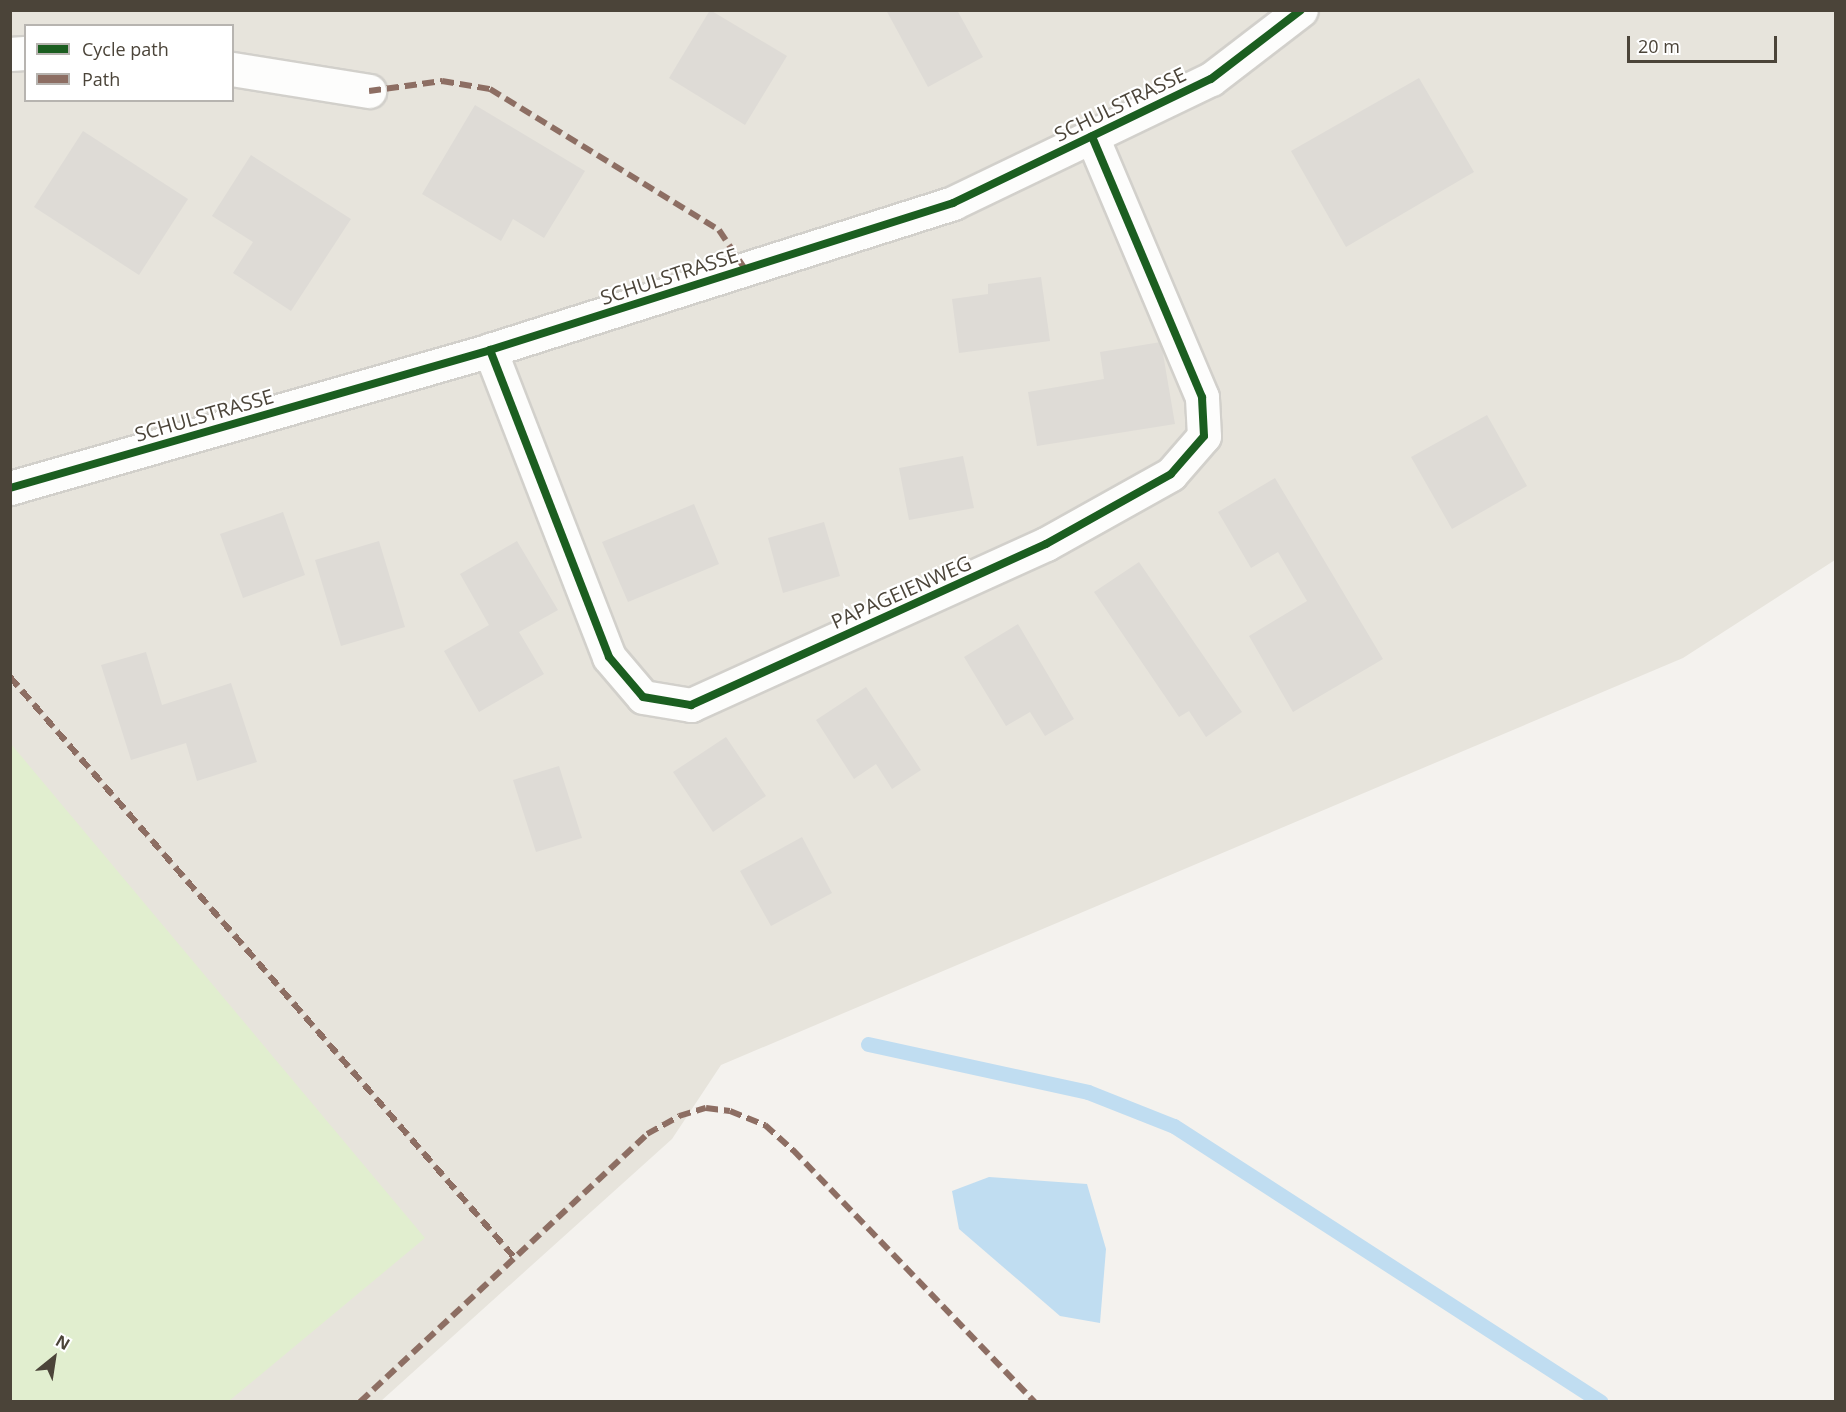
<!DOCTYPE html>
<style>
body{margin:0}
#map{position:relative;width:1846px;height:1412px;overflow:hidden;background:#f4f2ee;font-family:"Open Sans",sans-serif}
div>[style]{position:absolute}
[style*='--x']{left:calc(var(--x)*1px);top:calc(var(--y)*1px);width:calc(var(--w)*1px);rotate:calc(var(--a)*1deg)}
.residential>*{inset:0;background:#e7e4dc}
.green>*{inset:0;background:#e1eecf}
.water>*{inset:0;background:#c0ddf1}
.stream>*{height:15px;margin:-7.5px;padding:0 7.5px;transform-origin:7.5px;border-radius:7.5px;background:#c0ddf1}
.building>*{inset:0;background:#dedbd6}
.roads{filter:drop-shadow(2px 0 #d2d0cb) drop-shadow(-2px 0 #d2d0cb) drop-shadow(0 2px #d2d0cb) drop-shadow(0 -2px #d2d0cb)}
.minor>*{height:33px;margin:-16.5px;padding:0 16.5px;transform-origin:16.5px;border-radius:16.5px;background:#fdfdfc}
.quiet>*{height:6px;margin-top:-3px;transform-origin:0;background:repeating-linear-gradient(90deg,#8d6e63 0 12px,transparent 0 18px)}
.cycleway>*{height:8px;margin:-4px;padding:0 4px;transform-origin:4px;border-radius:4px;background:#1b5e20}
span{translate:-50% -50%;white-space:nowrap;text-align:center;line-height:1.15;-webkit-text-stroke:4.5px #fff;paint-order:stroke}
.street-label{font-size:20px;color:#4b4439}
.frame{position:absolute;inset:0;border:12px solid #4b4439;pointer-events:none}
.legend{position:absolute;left:24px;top:24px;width:210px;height:78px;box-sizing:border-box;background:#fff;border:2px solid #b7b4b0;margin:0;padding:8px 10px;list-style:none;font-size:18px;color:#4b4439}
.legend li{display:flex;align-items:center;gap:12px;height:30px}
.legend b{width:30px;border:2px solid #b7b4b0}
.north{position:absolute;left:24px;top:1328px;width:60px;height:60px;-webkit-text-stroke:4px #fff;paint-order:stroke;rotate:30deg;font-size:16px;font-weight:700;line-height:24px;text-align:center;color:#4b4439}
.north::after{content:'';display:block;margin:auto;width:21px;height:27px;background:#4b4439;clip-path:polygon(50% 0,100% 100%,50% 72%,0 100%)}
.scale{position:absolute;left:1627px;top:36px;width:150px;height:27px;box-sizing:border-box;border:3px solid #4b4439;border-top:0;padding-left:8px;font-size:18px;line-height:21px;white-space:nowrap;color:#4b4439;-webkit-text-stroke:4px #fff;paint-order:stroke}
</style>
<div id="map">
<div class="residential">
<div style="clip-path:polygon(evenodd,10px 11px,1835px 11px,1835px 560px,1683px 658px,721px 1065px,672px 1139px,381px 1401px,11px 1401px,10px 11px,26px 26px,232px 26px,232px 100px,26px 100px,26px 26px)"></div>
</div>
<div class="green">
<div style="clip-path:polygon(11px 744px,425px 1238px,229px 1401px,11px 1401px)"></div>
</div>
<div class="water">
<div style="clip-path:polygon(989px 1177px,1087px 1184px,1106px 1249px,1100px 1323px,1060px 1316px,959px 1229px,952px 1191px)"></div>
</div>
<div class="stream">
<div style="--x:868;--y:1044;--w:225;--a:12.3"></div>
<div style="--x:1088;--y:1092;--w:92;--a:21.6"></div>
<div style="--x:1174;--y:1126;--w:508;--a:32.88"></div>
</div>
<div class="building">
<div style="clip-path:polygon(710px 10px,787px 56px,745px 125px,669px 78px)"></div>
<div style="clip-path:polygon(886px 10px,957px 10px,983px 57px,928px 87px)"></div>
<div style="clip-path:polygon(1419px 78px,1474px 172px,1346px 247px,1291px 151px)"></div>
<div style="clip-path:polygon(475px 105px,585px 171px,544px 238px,513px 219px,501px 241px,422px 194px)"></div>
<div style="clip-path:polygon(83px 131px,188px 199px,139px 275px,34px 207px)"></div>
<div style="clip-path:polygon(251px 155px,351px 219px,291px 311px,233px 273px,253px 242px,212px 216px)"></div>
<div style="clip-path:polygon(1041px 277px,1050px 341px,959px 353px,952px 299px,988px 294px,988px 284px)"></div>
<div style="clip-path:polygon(1161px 342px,1175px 424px,1037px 446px,1028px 392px,1104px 379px,1100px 352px)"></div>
<div style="clip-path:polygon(1487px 415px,1527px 486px,1452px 529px,1411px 457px)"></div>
<div style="clip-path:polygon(963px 456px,974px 508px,909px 520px,899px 468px)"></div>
<div style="clip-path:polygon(1275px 478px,1383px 659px,1293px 712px,1249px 636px,1307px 601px,1278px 552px,1251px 568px,1218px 512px)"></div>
<div style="clip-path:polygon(694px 504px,719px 564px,628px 602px,602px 542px)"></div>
<div style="clip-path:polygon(283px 512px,305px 575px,243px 598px,220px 534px)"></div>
<div style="clip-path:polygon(824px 522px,840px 576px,783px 593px,768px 538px)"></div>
<div style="clip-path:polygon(379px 541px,405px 627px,341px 646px,315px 560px)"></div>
<div style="clip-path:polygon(517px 541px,558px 610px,519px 632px,544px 674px,479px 712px,444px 651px,489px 625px,460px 574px)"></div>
<div style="clip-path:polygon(1139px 562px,1242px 712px,1206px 737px,1189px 711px,1179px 717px,1094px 592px)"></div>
<div style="clip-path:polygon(1018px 624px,1074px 719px,1045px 736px,1030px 712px,1006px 726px,964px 657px)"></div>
<div style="clip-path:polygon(146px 652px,162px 705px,231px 683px,257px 762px,197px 781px,186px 743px,131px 760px,101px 665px)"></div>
<div style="clip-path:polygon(866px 687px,921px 770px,892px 789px,876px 764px,854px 779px,816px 720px)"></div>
<div style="clip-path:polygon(726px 737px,766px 796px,713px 832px,673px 772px)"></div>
<div style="clip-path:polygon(559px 766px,582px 838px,536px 852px,513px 780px)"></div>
<div style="clip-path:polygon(802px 837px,832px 893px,771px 926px,740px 871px)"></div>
</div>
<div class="roads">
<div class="minor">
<div style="--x:10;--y:54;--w:16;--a:-4"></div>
<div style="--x:232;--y:69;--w:139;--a:9.1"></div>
<div style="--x:490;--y:350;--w:329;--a:68.8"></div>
<div style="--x:609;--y:657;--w:52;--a:49.6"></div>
<div style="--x:643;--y:697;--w:49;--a:9.5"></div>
<div style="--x:691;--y:705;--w:390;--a:-24.4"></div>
<div style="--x:1046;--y:544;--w:143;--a:-29.2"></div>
<div style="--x:1171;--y:474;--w:50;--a:-49"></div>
<div style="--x:1204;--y:436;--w:39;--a:-93"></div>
<div style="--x:1202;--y:397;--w:283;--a:-112.9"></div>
<div style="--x:10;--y:488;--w:499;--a:-16"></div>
<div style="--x:490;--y:350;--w:486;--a:-17.6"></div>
<div style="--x:953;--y:203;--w:286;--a:-25.7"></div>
<div style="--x:1211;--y:79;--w:113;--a:-37.5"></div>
</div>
</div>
<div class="quiet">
<div style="--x:369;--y:91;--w:74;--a:-7.8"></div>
<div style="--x:442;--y:81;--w:49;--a:9.5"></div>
<div style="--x:490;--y:89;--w:269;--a:31.6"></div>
<div style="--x:719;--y:230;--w:47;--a:56.3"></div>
<div style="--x:10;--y:677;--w:767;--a:49.02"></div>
<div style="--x:360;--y:1402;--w:393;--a:-43"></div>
<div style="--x:647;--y:1134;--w:37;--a:-29"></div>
<div style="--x:679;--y:1116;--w:28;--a:-17"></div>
<div style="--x:706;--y:1108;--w:24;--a:7"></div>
<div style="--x:730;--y:1111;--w:38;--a:22"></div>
<div style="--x:765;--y:1125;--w:38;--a:42"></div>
<div style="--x:793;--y:1150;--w:349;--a:46.2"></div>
</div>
<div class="cycleway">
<div style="--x:490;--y:350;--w:329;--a:68.8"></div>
<div style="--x:609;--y:657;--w:52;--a:49.6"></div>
<div style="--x:643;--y:697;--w:49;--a:9.5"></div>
<div style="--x:691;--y:705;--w:390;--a:-24.4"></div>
<div style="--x:1046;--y:544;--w:143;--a:-29.2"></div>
<div style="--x:1171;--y:474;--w:50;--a:-49"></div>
<div style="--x:1204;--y:436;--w:39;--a:-93"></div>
<div style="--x:1202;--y:397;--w:283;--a:-112.9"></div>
<div style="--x:10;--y:488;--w:499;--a:-16"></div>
<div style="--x:490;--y:350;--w:486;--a:-17.6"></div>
<div style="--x:953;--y:203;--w:286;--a:-25.7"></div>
<div style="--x:1211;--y:79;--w:113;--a:-37.5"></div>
</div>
<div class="street-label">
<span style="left:1120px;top:104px;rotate:-26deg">SCHULSTRASSE</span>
<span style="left:669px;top:276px;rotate:-18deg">SCHULSTRASSE</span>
<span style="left:204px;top:415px;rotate:-16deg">SCHULSTRASSE</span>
<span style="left:901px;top:592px;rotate:-24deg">PAPAGEIENWEG</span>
</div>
<div class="frame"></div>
<ul class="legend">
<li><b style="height:8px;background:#1b5e20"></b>Cycle path</li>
<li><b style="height:8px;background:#8d6e63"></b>Path</li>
</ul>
<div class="north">N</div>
<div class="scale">20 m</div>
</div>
